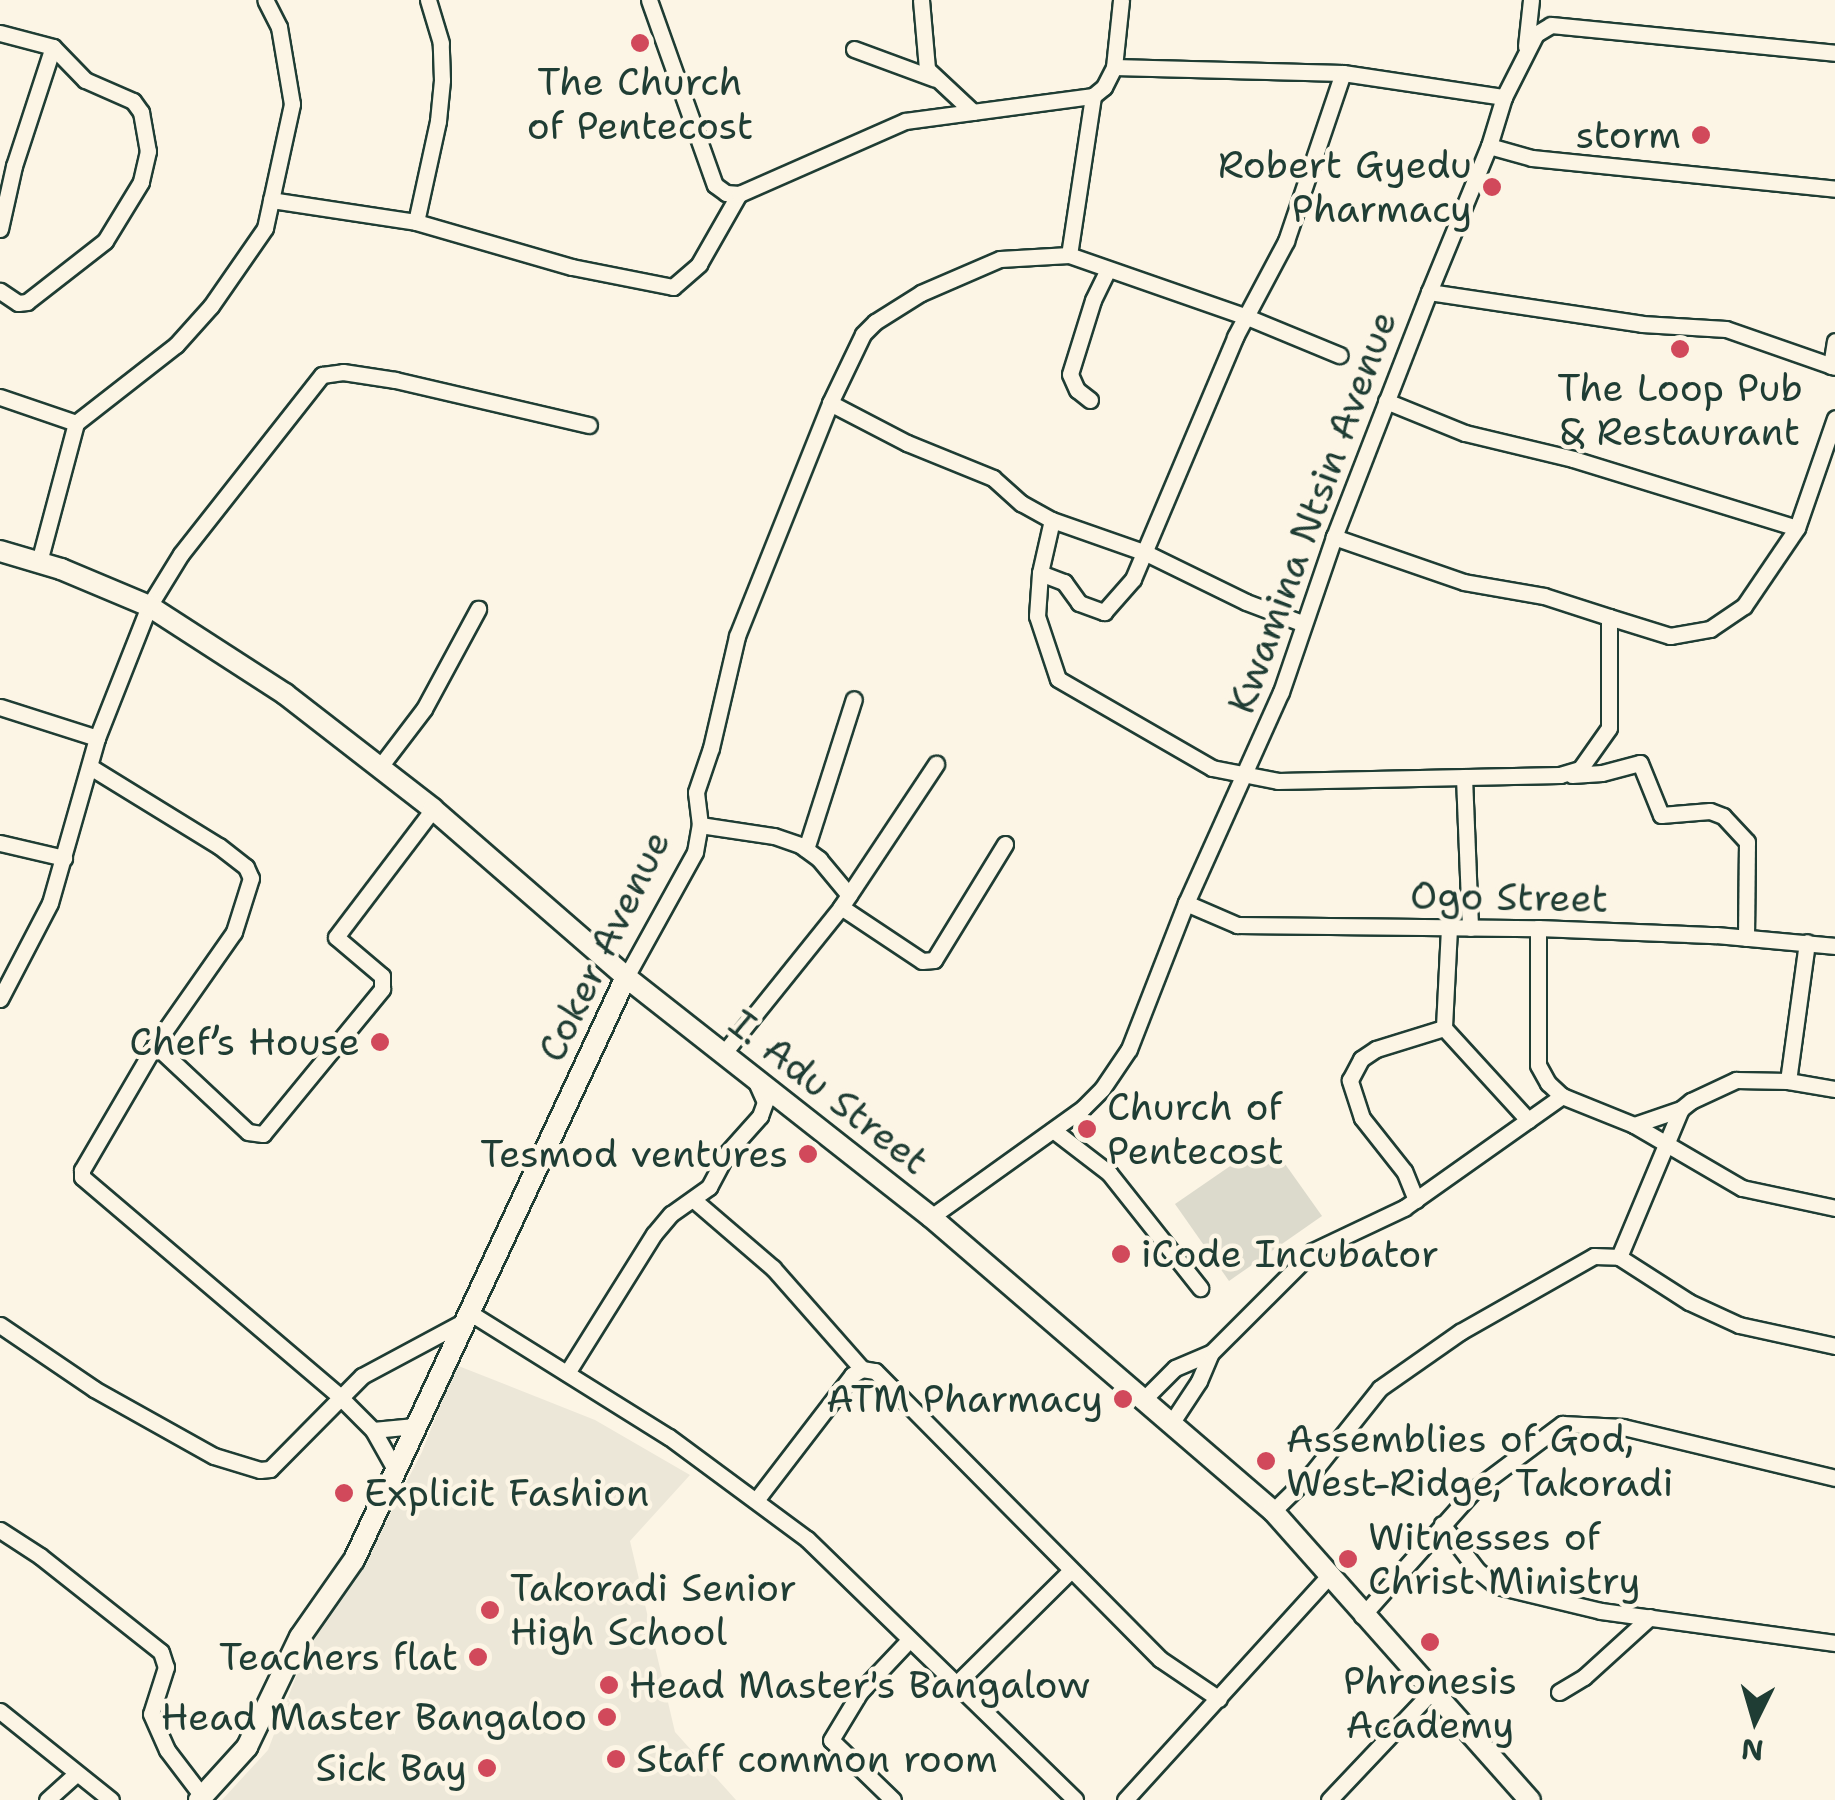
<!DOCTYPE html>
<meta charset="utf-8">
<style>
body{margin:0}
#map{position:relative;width:1835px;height:1800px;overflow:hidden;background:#fcf5e5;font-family:"Shantell Sans",sans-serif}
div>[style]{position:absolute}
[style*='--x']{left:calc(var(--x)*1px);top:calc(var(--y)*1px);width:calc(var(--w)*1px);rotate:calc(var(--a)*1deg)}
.built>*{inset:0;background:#ece7d8}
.green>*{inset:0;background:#dcdacc}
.roads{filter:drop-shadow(2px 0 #1f3d34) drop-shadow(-2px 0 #1f3d34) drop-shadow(0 2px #1f3d34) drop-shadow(0 -2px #1f3d34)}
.minor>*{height:15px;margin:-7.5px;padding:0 7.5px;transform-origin:7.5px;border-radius:7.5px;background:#fcf5e5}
.tertiary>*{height:20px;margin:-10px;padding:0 10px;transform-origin:10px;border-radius:10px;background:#fcf5e5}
.dots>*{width:28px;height:28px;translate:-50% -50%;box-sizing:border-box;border:5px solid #fcf5e5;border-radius:50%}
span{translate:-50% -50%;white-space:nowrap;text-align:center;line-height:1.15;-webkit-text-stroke:9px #fcf5e5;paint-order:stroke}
.poi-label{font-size:38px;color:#1f3d34}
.right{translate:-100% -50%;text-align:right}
.left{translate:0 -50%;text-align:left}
.street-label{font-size:38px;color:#1f3d34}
.north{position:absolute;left:1705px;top:1670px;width:100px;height:100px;-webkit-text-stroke:8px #fcf5e5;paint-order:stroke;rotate:185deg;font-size:28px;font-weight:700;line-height:40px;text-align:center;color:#1f3d34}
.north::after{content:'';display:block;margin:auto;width:35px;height:45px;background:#1f3d34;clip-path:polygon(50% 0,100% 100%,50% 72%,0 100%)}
</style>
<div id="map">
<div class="built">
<div style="clip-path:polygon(456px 1365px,595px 1420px,690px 1475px,630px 1541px,675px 1732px,736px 1800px,222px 1800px,268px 1750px,310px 1640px,356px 1580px,422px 1452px)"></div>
</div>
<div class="green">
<div style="clip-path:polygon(1268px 1140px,1322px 1216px,1229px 1281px,1175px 1204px)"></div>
</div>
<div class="roads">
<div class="minor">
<div style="--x:649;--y:0;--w:196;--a:70.4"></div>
<div style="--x:715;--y:185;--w:14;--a:36"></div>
<div style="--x:726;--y:193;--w:13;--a:4"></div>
<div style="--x:921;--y:0;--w:69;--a:85"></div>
<div style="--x:927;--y:69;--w:63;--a:43.1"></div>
<div style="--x:0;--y:33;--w:55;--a:14.8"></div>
<div style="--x:53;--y:47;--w:46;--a:45.9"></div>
<div style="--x:85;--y:80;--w:52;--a:23.6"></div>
<div style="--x:133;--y:101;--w:14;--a:54"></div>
<div style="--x:141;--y:112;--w:40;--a:80"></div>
<div style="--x:148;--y:151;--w:32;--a:103"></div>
<div style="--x:141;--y:182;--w:69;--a:121.4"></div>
<div style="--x:105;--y:241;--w:99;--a:142"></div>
<div style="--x:27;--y:302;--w:9;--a:174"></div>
<div style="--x:18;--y:303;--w:22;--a:-146"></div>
<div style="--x:1526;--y:46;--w:46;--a:-83.8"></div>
<div style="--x:854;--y:49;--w:86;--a:20.3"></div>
<div style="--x:1114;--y:67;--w:67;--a:-84"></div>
<div style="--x:1489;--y:146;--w:45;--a:15.6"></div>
<div style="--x:1532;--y:158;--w:305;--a:5.8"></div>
<div style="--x:271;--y:200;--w:147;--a:8.6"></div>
<div style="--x:416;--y:222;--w:103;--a:-77.7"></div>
<div style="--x:438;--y:121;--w:41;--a:-84.4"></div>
<div style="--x:442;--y:80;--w:37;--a:-92"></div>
<div style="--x:441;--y:43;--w:45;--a:-106.8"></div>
<div style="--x:416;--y:222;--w:162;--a:16.1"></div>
<div style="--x:572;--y:267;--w:103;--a:11.2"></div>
<div style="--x:673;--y:287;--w:35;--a:-41"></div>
<div style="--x:699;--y:264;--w:81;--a:-60.3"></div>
<div style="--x:739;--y:194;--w:181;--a:-23.7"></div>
<div style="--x:905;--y:121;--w:190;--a:-7.6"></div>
<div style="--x:1093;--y:96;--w:14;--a:-39"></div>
<div style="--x:1104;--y:87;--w:22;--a:-63"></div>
<div style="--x:1114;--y:67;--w:229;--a:1.5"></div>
<div style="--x:1343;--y:73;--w:163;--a:8.5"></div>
<div style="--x:0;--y:229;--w:65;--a:-77.5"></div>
<div style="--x:14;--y:166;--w:125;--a:-71.9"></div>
<div style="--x:1069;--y:255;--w:161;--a:-81.4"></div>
<div style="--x:1429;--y:292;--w:215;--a:8.5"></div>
<div style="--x:1642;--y:324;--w:84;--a:3.4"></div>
<div style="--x:1726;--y:329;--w:115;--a:19.2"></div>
<div style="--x:1831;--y:366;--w:25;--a:-81"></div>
<div style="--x:0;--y:397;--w:80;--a:18.9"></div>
<div style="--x:76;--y:423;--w:144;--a:104.9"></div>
<div style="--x:1090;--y:400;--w:16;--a:-142"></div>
<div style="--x:1077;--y:390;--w:17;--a:-114"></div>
<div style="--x:1070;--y:374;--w:77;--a:-72.7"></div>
<div style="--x:1093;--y:300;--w:34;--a:-64"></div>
<div style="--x:1386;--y:401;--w:85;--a:22.1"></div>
<div style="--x:1465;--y:433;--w:111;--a:13.5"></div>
<div style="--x:1573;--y:459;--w:234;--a:17.1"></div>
<div style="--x:1797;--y:528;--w:116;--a:-70.9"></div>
<div style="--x:830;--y:403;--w:87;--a:27.5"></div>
<div style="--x:907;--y:443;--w:93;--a:22.1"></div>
<div style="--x:993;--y:478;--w:38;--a:42"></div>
<div style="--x:1021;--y:503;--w:35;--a:29"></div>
<div style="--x:1052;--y:520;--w:100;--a:19.3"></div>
<div style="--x:1146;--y:553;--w:111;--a:26.1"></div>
<div style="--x:1246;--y:602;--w:60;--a:20.6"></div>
<div style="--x:76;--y:423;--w:127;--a:-38"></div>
<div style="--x:176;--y:345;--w:52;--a:-48.1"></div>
<div style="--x:211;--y:306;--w:95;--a:-55.3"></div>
<div style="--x:265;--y:228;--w:127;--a:-77.7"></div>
<div style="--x:292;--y:104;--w:78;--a:-99.6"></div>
<div style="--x:279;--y:27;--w:30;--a:-117"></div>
<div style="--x:1052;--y:520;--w:54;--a:102.8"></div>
<div style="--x:1040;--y:573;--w:43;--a:94"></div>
<div style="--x:1037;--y:616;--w:66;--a:71.6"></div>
<div style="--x:1058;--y:679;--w:178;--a:30"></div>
<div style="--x:1212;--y:768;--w:67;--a:11.1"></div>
<div style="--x:1278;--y:781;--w:282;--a:-1.2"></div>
<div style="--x:1560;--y:775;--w:21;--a:-17"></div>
<div style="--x:1580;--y:769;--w:50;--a:-54.7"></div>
<div style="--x:1609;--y:728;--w:111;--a:-90"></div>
<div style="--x:1609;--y:617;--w:68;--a:-162.1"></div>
<div style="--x:1544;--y:596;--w:81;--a:-170.1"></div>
<div style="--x:1464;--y:582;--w:138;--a:-160.9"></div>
<div style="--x:1040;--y:573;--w:26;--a:21"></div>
<div style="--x:1064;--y:582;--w:26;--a:54"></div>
<div style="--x:1079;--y:603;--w:27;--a:20"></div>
<div style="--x:1104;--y:612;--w:44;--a:-48.7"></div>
<div style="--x:1133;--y:579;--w:263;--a:-67.1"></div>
<div style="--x:1235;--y:337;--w:109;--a:-62"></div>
<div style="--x:1286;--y:241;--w:177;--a:-71.3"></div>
<div style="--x:1609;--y:617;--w:64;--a:17.3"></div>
<div style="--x:1670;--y:636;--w:41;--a:-9.9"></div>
<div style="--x:1710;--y:629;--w:41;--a:-34.1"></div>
<div style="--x:1744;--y:606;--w:94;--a:-55.8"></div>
<div style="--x:0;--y:707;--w:102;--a:17.7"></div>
<div style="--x:97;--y:738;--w:142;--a:-68.5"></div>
<div style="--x:149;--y:606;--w:61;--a:-58.4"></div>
<div style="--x:181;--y:554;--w:228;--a:-51.8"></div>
<div style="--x:322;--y:375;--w:21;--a:-8"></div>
<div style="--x:343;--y:372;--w:53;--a:8.7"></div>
<div style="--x:395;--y:380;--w:199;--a:13.1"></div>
<div style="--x:92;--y:768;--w:149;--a:31.6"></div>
<div style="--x:219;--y:846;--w:34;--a:38"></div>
<div style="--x:246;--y:867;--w:12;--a:66"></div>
<div style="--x:251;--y:878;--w:57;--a:107.5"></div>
<div style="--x:234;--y:932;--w:138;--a:125"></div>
<div style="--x:155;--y:1045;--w:145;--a:120.3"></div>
<div style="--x:82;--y:1170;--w:7;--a:90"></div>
<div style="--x:82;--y:1177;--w:338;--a:40.4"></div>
<div style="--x:339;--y:1396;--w:48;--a:45"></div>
<div style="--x:373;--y:1430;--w:45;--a:60.6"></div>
<div style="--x:379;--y:768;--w:74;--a:-52.7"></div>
<div style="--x:424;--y:709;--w:114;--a:-61.6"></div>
<div style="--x:1572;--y:775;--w:30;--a:-4"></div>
<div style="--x:1602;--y:773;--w:39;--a:-15"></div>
<div style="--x:1640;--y:763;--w:56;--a:68"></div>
<div style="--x:1661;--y:815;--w:49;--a:-4.7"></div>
<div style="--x:1710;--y:811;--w:14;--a:21"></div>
<div style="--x:1723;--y:816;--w:35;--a:47"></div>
<div style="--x:1747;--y:842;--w:96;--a:90.6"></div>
<div style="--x:1464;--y:777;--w:151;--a:87.7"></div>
<div style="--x:700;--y:825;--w:75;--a:8.5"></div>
<div style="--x:774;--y:836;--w:28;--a:19"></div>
<div style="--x:800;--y:845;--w:24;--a:36"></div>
<div style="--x:819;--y:859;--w:47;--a:50.2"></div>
<div style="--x:0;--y:843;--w:66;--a:13.2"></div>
<div style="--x:806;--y:849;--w:157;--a:-72.3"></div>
<div style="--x:1186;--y:903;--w:56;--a:23.3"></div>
<div style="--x:1237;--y:925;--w:301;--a:0.6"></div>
<div style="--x:1538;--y:928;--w:178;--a:2.3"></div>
<div style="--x:1716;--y:935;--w:120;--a:5.3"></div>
<div style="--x:841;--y:907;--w:97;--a:33.7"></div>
<div style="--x:922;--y:961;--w:12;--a:-5"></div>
<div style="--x:934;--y:960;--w:136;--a:-58.5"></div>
<div style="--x:1449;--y:928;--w:100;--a:92.9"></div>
<div style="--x:1444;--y:1028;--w:125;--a:47.6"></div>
<div style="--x:1538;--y:928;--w:137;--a:90"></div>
<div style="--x:1538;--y:1065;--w:21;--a:61"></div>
<div style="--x:1548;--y:1083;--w:19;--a:43"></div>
<div style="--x:626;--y:977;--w:143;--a:-61.1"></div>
<div style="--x:695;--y:852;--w:27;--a:-80"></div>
<div style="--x:700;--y:825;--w:33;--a:-97"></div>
<div style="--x:696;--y:792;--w:46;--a:-71.2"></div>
<div style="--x:711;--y:748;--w:115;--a:-76.9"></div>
<div style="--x:737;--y:636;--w:251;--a:-68.2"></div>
<div style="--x:830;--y:403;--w:76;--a:-64.4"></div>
<div style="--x:863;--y:334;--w:17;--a:-45"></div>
<div style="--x:875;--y:322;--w:54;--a:-32.2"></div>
<div style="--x:921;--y:293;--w:86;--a:-23.3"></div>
<div style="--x:1000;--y:259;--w:69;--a:-3.3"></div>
<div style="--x:1069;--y:255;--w:188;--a:19.2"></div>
<div style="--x:1247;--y:317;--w:100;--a:22.4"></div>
<div style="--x:0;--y:999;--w:108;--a:-62.5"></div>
<div style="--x:50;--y:903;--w:172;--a:-74.1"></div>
<div style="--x:155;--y:1045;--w:127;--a:43.1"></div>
<div style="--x:248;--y:1132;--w:15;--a:8"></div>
<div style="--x:263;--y:1134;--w:188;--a:-50.6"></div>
<div style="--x:382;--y:989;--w:13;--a:-90"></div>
<div style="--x:382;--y:976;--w:60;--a:-139.7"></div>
<div style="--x:336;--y:937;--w:161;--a:-52.8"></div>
<div style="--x:723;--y:1054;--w:189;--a:-51.2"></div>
<div style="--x:841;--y:907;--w:172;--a:-56.4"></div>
<div style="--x:1788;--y:1081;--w:140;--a:-82.2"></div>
<div style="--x:1634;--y:1125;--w:50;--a:-18.8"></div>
<div style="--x:1053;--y:1130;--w:71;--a:37.5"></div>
<div style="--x:1109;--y:1173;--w:147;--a:51.6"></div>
<div style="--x:1416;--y:1200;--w:31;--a:-112"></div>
<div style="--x:1404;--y:1171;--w:68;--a:-128.4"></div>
<div style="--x:1362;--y:1118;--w:40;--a:-108"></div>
<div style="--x:1350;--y:1080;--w:24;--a:-62"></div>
<div style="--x:1361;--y:1059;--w:18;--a:-34"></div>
<div style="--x:1376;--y:1049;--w:71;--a:-17.2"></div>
<div style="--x:695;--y:1201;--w:103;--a:40.7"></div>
<div style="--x:773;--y:1268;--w:135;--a:48.6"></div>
<div style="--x:931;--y:1217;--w:187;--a:-35.6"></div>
<div style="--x:1083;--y:1108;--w:27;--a:-45"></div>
<div style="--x:1102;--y:1089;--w:48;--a:-56"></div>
<div style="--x:1129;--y:1049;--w:157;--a:-68.7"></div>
<div style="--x:1186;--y:903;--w:231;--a:-65.8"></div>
<div style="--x:1281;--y:692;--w:164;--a:-71.1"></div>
<div style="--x:1334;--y:537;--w:263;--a:-68.8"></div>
<div style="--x:1429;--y:292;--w:158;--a:-67.7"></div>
<div style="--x:1489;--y:146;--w:51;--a:-73"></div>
<div style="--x:1504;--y:97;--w:71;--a:-63.1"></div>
<div style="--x:1536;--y:34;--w:17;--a:-31"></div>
<div style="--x:1551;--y:25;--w:285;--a:5.6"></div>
<div style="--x:1619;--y:1257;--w:160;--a:-67.3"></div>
<div style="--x:1681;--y:1109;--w:13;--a:-39"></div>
<div style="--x:1691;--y:1101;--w:50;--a:-25"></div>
<div style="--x:1736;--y:1080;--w:52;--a:1.1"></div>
<div style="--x:1788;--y:1081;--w:48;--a:9.7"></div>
<div style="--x:467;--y:1311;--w:238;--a:32"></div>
<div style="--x:669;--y:1437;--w:172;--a:36.5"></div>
<div style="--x:807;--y:1539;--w:374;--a:44.2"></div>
<div style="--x:0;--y:1325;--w:114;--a:34.2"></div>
<div style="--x:94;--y:1389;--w:137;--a:29.2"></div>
<div style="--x:214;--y:1456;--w:48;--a:16.9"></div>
<div style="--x:260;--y:1470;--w:10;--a:-6"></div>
<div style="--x:270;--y:1469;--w:131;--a:-45.3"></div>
<div style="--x:362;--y:1376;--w:112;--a:-28.2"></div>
<div style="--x:567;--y:1373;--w:164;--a:-58"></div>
<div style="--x:654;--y:1234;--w:26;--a:-50"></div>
<div style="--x:671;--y:1214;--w:47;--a:-35.4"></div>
<div style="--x:709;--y:1187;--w:38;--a:-62"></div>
<div style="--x:727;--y:1153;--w:50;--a:-48.3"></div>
<div style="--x:760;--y:1116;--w:15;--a:-70"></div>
<div style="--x:765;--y:1102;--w:24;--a:-114"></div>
<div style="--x:1145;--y:1398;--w:42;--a:-45"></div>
<div style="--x:1175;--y:1368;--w:39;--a:-23"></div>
<div style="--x:1172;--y:1422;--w:49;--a:-56.6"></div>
<div style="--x:1199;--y:1381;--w:30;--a:-67"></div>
<div style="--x:1211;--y:1353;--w:144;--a:-45"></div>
<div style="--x:1313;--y:1251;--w:101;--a:-25.3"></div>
<div style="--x:1404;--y:1208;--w:194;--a:-35.3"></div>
<div style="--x:1562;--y:1096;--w:78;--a:21.9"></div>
<div style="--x:1634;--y:1125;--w:125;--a:30.3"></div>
<div style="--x:1742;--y:1188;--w:95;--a:12.1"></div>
<div style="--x:373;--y:1430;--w:42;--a:-5.4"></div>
<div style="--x:757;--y:1499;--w:156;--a:-52.5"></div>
<div style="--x:852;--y:1375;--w:12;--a:-31"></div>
<div style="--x:862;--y:1369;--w:13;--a:9"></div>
<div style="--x:875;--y:1371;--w:405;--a:45.3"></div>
<div style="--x:1160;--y:1659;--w:71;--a:34.1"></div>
<div style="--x:1273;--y:1511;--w:56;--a:-44.3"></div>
<div style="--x:1313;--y:1472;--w:107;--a:-51.4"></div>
<div style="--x:1380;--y:1388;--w:98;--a:-35"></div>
<div style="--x:1460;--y:1332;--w:154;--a:-29.6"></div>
<div style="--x:1594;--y:1256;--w:25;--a:2"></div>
<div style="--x:1619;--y:1257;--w:83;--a:32.7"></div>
<div style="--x:1689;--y:1302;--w:55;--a:24.7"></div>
<div style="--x:1739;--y:1325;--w:98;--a:12.3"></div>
<div style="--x:1442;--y:1524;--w:58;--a:52.7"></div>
<div style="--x:1477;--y:1570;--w:26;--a:39"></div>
<div style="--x:1497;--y:1586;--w:107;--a:13.5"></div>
<div style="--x:1601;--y:1611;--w:236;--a:7.8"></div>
<div style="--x:0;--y:1530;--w:48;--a:33"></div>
<div style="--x:40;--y:1556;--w:154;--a:38.4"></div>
<div style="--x:161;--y:1652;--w:16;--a:72"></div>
<div style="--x:166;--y:1667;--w:49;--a:107.7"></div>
<div style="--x:151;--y:1714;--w:39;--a:66"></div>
<div style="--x:167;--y:1750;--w:58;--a:52.7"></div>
<div style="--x:1362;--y:1616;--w:170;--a:-48.3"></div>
<div style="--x:1475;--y:1489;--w:109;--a:-36.8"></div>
<div style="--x:1562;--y:1424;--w:61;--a:2.8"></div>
<div style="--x:1623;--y:1427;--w:218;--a:13.5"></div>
<div style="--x:955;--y:1685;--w:161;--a:-44.7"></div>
<div style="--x:1559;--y:1692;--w:29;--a:-31"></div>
<div style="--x:1584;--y:1677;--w:89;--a:-42.3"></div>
<div style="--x:0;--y:1711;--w:142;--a:38.7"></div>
<div style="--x:47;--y:1800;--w:39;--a:-42"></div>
<div style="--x:893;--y:1800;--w:86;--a:-135.9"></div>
<div style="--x:831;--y:1740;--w:56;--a:-58.9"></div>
<div style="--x:860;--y:1692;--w:70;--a:-46.7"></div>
<div style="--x:1125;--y:1800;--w:302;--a:-47.7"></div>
<div style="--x:1329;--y:1800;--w:153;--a:-46.6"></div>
</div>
<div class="tertiary">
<div style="--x:0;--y:551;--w:64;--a:16.4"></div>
<div style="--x:61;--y:569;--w:95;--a:22.8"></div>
<div style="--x:149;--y:606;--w:162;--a:32.9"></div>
<div style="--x:285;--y:694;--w:187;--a:37.8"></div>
<div style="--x:433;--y:809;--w:256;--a:41"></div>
<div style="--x:626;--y:977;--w:388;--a:38.2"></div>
<div style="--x:931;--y:1217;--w:451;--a:40.7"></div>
<div style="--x:1273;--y:1511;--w:387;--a:48.4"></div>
<div style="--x:199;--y:1800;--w:72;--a:-47.8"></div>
<div style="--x:247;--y:1747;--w:122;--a:-64.3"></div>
<div style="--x:300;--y:1637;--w:94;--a:-55"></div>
<div style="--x:354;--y:1560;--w:643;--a:-64.99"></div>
</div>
</div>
<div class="dots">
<div style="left:640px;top:43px;background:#d1495b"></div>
<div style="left:1701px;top:135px;background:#d1495b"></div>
<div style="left:1492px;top:187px;background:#d1495b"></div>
<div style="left:1680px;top:349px;background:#d1495b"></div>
<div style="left:380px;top:1042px;background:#d1495b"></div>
<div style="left:1087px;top:1129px;background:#d1495b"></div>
<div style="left:808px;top:1154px;background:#d1495b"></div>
<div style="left:1121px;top:1254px;background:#d1495b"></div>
<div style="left:1123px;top:1399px;background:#d1495b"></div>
<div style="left:1266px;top:1461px;background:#d1495b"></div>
<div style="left:344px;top:1493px;background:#d1495b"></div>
<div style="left:1348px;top:1559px;background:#d1495b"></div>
<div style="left:490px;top:1610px;background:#d1495b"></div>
<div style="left:1430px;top:1642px;background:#d1495b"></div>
<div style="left:478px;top:1657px;background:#d1495b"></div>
<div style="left:609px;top:1685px;background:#d1495b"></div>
<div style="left:607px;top:1717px;background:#d1495b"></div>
<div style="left:616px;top:1759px;background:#d1495b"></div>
<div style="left:487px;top:1768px;background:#d1495b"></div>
</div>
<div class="poi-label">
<span style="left:640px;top:104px">The Church<br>of Pentecost</span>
<span class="right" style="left:1681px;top:135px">storm</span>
<span class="right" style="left:1472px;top:187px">Robert Gyedu<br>Pharmacy</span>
<span style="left:1680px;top:410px">The Loop Pub<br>&amp; Restaurant</span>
<span class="right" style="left:360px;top:1042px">Chef’s House</span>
<span class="left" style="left:1107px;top:1129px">Church of<br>Pentecost</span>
<span class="right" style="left:788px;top:1154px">Tesmod ventures</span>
<span class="left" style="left:1141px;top:1254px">iCode Incubator</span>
<span class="right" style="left:1103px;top:1399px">ATM Pharmacy</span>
<span class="left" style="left:1286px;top:1461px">Assemblies of God,<br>West-Ridge, Takoradi</span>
<span class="left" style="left:364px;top:1493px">Explicit Fashion</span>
<span class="left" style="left:1368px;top:1559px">Witnesses of<br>Christ Ministry</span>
<span class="left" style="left:510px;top:1610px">Takoradi Senior<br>High School</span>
<span class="right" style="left:458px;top:1657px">Teachers flat</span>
<span style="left:1430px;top:1703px">Phronesis<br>Academy</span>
<span class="left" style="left:629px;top:1685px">Head Master's Bangalow</span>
<span class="right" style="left:587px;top:1717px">Head Master Bangaloo</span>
<span class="left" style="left:636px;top:1759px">Staff common room</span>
<span class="right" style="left:467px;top:1768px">Sick Bay</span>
</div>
<div class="street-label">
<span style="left:1312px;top:512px;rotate:-70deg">Kwamina Ntsin Avenue</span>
<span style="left:1509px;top:897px;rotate:1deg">Ogo Street</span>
<span style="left:604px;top:946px;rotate:-64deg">Coker Avenue</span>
<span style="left:829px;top:1092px;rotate:38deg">I. Adu Street</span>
</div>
<div class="north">N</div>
</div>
